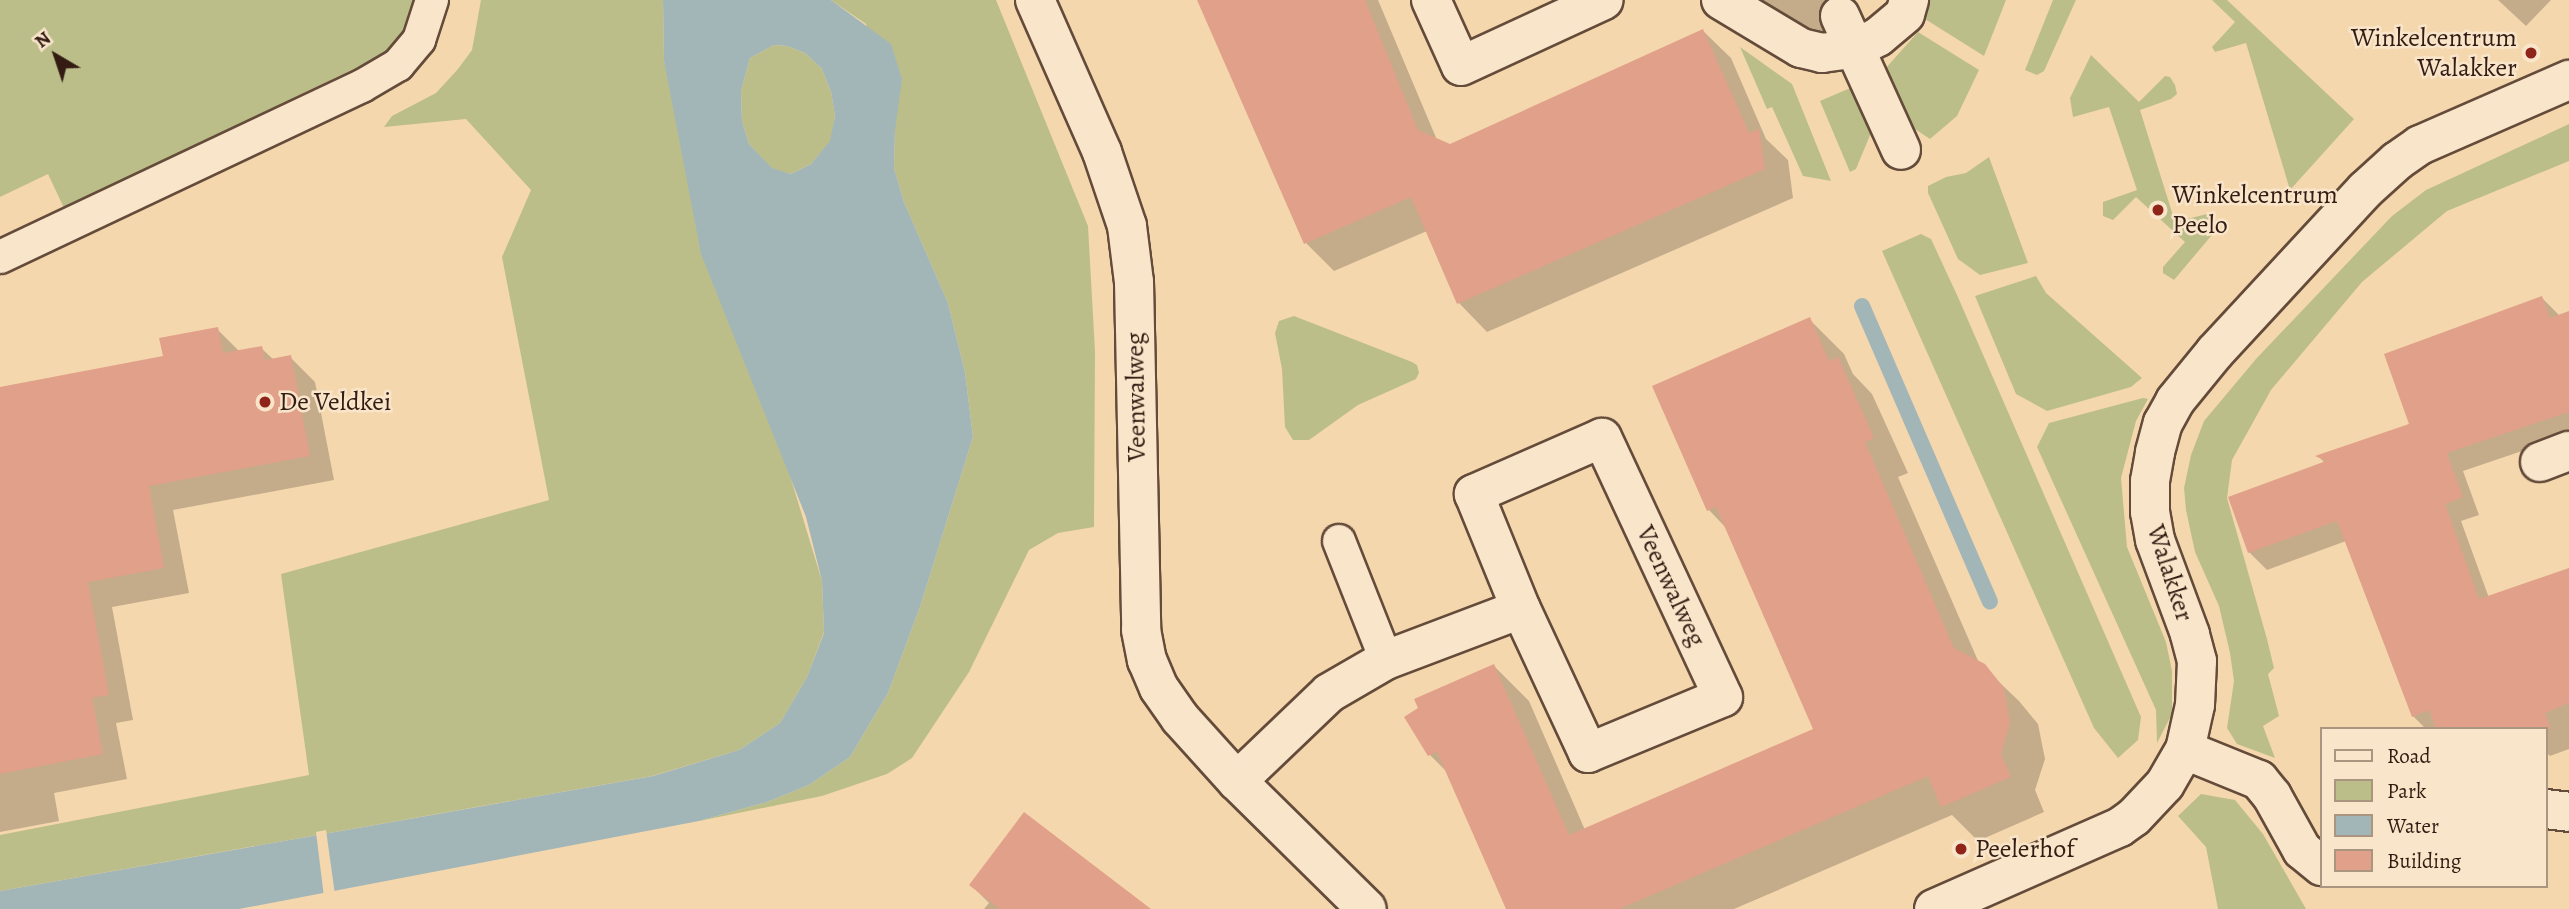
<!DOCTYPE html>
<style>
body{margin:0}
#map{position:relative;width:2569px;height:909px;overflow:hidden;background:#f5d7ae;font-family:Alegreya,serif}
div>[style]{position:absolute}
[style*='--x']{left:calc(var(--x)*1px);top:calc(var(--y)*1px);width:calc(var(--w)*1px);rotate:calc(var(--a)*1deg)}
.green>*{inset:0;background:#bcbe8a}
.water>*{inset:0;background:#a3b6b7}
.pier>*{inset:0;background:#f5d7ae}
.shadow>*{inset:0;background:#0003}
.stream>*{height:16px;margin:-8px;padding:0 8px;transform-origin:8px;border-radius:8px;background:#a3b6b7}
.building>*{inset:0;background:#e0a089}
.roads{filter:drop-shadow(2px 0 #644b3a) drop-shadow(-2px 0 #644b3a) drop-shadow(0 2px #644b3a) drop-shadow(0 -2px #644b3a)}
.lane>*{height:32px;margin:-16px;padding:0 16px;transform-origin:16px;border-radius:16px;background:#f8e5ca}
.street>*{height:38px;margin:-19px;padding:0 19px;transform-origin:19px;border-radius:19px;background:#f8e5ca}
.secondary>*{height:38px;margin:-19px;padding:0 19px;transform-origin:19px;border-radius:19px;background:#f8e5ca}
.dots>*{width:19px;height:19px;translate:-50% -50%;box-sizing:border-box;border:4px solid #f8e5ca;border-radius:50%}
span{translate:-50% -50%;white-space:nowrap;text-align:center;line-height:1.15;-webkit-text-stroke:5px #f8e5ca;paint-order:stroke}
.poi-label{font-size:26px;color:#341c13}
.right{translate:-100% -50%;text-align:right}
.left{translate:0 -50%;text-align:left}
.street-label{font-size:26px;color:#341c13}
.legend{position:absolute;left:2320px;top:727px;width:228px;height:161px;box-sizing:border-box;background:#f8e5ca;border:2px solid #aa9581;margin:0;padding:9px 12px;list-style:none;font-size:21px;color:#341c13}
.legend li{display:flex;align-items:center;gap:14px;height:35px}
.legend b{width:35px;border:2px solid #aa9581}
.north{position:absolute;left:21px;top:21px;width:70px;height:70px;-webkit-text-stroke:5px #f8e5ca;paint-order:stroke;rotate:321deg;font-size:19px;font-weight:700;line-height:28px;text-align:center;color:#341c13}
.north::after{content:'';display:block;margin:auto;width:24px;height:32px;background:#341c13;clip-path:polygon(50% 0,100% 100%,50% 72%,0 100%)}
</style>
<div id="map">
<div class="green">
<div style="clip-path:polygon(0 0,416px 0,407px 26px,389px 52px,64px 208px,48px 174px,0 197px)"></div>
<div style="clip-path:polygon(481px 0,663px 0,664px 61px,822px 581px,824px 632px,807px 677px,780px 723px,739px 750px,652px 776px,0 891px,0 835px,309px 775px,281px 574px,549px 500px,502px 257px,531px 190px,466px 119px,384px 127px,392px 116px,436px 93px,458px 69px,472px 50px)"></div>
<div style="clip-path:polygon(831px 0,996px 0,1088px 226px,1095px 351px,1094px 527px,1058px 533px,1029px 550px,969px 672px,912px 758px,887px 774px,822px 796px,699px 821px,767px 802px,809px 785px,850px 757px,888px 693px,920px 607px,973px 437px,965px 372px,948px 303px,904px 202px,894px 168px,895px 131px,866px 24px)"></div>
<div style="clip-path:polygon(1929px 0,2006px 0,1984px 56px,1925px 19px)"></div>
<div style="clip-path:polygon(2053px 0,2076px 0,2044px 71px,2037px 75px,2025px 70px)"></div>
<div style="clip-path:polygon(2212px 0,2227px 0,2354px 119px,2290px 190px,2246px 43px,2215px 52px,2212px 47px,2235px 22px)"></div>
<div style="clip-path:polygon(1918px 32px,1979px 70px,1957px 116px,1930px 139px,1906px 123px,1885px 69px)"></div>
<div style="clip-path:polygon(774px 45px,787px 46px,805px 53px,822px 69px,831px 92px,835px 116px,831px 141px,811px 164px,791px 174px,772px 169px,749px 144px,742px 121px,741px 91px,750px 58px)"></div>
<div style="clip-path:polygon(1740px 47px,1792px 84px,1831px 181px,1803px 176px,1772px 107px,1767px 109px)"></div>
<div style="clip-path:polygon(2091px 55px,2139px 102px,2165px 76px,2170px 77px,2175px 85px,2177px 94px,2171px 99px,2140px 110px,2175px 222px,2211px 213px,2217px 229px,2174px 280px,2163px 273px,2163px 267px,2185px 242px,2136px 197px,2113px 220px,2103px 216px,2103px 202px,2137px 190px,2109px 107px,2073px 117px,2070px 98px)"></div>
<div style="clip-path:polygon(1855px 86px,1873px 128px,1856px 169px,1850px 172px,1820px 101px)"></div>
<div style="clip-path:polygon(2569px 124px,2569px 161px,2447px 211px,2362px 282px,2271px 390px,2232px 460px,2227px 498px,2267px 639px,2274px 668px,2268px 674px,2279px 716px,2263px 726px,2275px 758px,2237px 744px,2227px 728px,2234px 681px,2230px 653px,2219px 606px,2195px 552px,2186px 510px,2184px 488px,2191px 455px,2204px 421px,2256px 359px,2392px 216px,2426px 190px)"></div>
<div style="clip-path:polygon(1989px 157px,2028px 263px,1980px 275px,1958px 259px,1928px 193px,1928px 186px,1946px 177px,1966px 173px)"></div>
<div style="clip-path:polygon(1921px 234px,1931px 239px,1957px 295px,2141px 717px,2138px 740px,2118px 758px,2094px 728px,1882px 251px)"></div>
<div style="clip-path:polygon(2036px 276px,2046px 293px,2142px 378px,2137px 382px,2131px 387px,2047px 411px,2016px 394px,1975px 296px)"></div>
<div style="clip-path:polygon(1294px 316px,1412px 362px,1417px 365px,1419px 373px,1416px 379px,1358px 405px,1309px 440px,1293px 440px,1285px 427px,1282px 369px,1275px 333px,1279px 321px)"></div>
<div style="clip-path:polygon(2143px 398px,2148px 399px,2136px 421px,2121px 478px,2127px 547px,2166px 642px,2172px 671px,2172px 714px,2157px 743px,2156px 710px,2037px 447px,2049px 423px)"></div>
<div style="clip-path:polygon(2201px 794px,2235px 800px,2263px 834px,2306px 909px,2218px 909px,2206px 847px,2178px 816px)"></div>
</div>
<div class="water">
<div style="clip-path:polygon(evenodd,663px 0,831px 0,891px 44px,902px 79px,895px 131px,894px 168px,904px 202px,948px 303px,965px 372px,973px 437px,920px 607px,888px 693px,850px 757px,809px 785px,767px 802px,699px 821px,239px 909px,0 909px,0 891px,653px 776px,739px 750px,780px 723px,807px 677px,824px 633px,822px 581px,806px 517px,701px 254px,664px 61px,663px 0,774px 45px,787px 46px,805px 53px,822px 69px,831px 92px,835px 116px,830px 141px,811px 164px,791px 174px,772px 168px,749px 144px,742px 121px,741px 91px,750px 58px,774px 45px)"></div>
</div>
<div class="pier">
<div style="clip-path:polygon(326px 830px,335px 895px,324px 897px,316px 832px)"></div>
</div>
<div class="shadow">
<div style="clip-path:polygon(1199px 0,1378px 0,1437px 140px,1450px 146px,1702px 30px,1731px 58px,1766px 139px,1788px 160px,1793px 198px,1487px 332px,1459px 303px,1427px 231px,1334px 271px,1306px 243px)"></div>
<div style="clip-path:polygon(1729px 0,1832px 0,1840px 33px,1820px 42px)"></div>
<div style="clip-path:polygon(2498px 0,2551px 0,2526px 26px)"></div>
<div style="clip-path:polygon(2542px 298px,2560px 316px,2569px 313px,2569px 435px,2463px 471px,2479px 515px,2461px 521px,2489px 598px,2569px 570px,2569px 749px,2550px 756px,2546px 752px,2546px 729px,2426px 729px,2413px 716px,2346px 541px,2267px 570px,2249px 552px,2325px 463px,2319px 457px,2412px 425px)"></div>
<div style="clip-path:polygon(1809px 319px,1844px 354px,1853px 374px,1872px 394px,1908px 473px,1898px 477px,1979px 663px,2019px 701px,2038px 724px,2045px 759px,2035px 790px,2044px 812px,1978px 841px,1952px 815px,1734px 909px,1508px 909px,1448px 773px,1430px 755px,1494px 666px,1529px 701px,1585px 830px,1816px 730px,1728px 530px,1709px 510px,1654px 387px)"></div>
<div style="clip-path:polygon(217px 329px,240px 352px,261px 348px,274px 360px,290px 357px,315px 382px,334px 480px,173px 510px,189px 593px,112px 607px,133px 720px,116px 723px,127px 779px,54px 793px,59px 821px,0 832px,0 388px,165px 358px)"></div>
<div style="clip-path:polygon(971px 885px,1149px 909px,984px 909px,989px 903px)"></div>
</div>
<div class="stream">
<div style="--x:1862;--y:306;--w:322;--a:66.6"></div>
</div>
<div class="building">
<div style="clip-path:polygon(1197px 0,1365px 0,1418px 130px,1450px 144px,1703px 29px,1749px 133px,1759px 129px,1765px 169px,1457px 304px,1411px 197px,1304px 244px)"></div>
<div style="clip-path:polygon(2542px 296px,2550px 318px,2569px 311px,2569px 412px,2447px 453px,2463px 497px,2445px 504px,2479px 599px,2569px 568px,2569px 703px,2545px 713px,2551px 729px,2436px 729px,2429px 710px,2412px 717px,2337px 521px,2248px 553px,2228px 497px,2326px 461px,2315px 456px,2409px 424px,2384px 354px)"></div>
<div style="clip-path:polygon(1810px 317px,1829px 361px,1838px 357px,1874px 438px,1865px 442px,1954px 648px,1985px 664px,2004px 688px,2010px 723px,2001px 754px,2011px 777px,1941px 807px,1928px 776px,1619px 909px,1506px 909px,1437px 752px,1428px 756px,1404px 717px,1418px 708px,1414px 699px,1494px 664px,1569px 835px,1813px 729px,1716px 507px,1707px 511px,1652px 386px)"></div>
<div style="clip-path:polygon(218px 327px,223px 353px,262px 346px,265px 360px,291px 355px,310px 456px,149px 486px,164px 568px,88px 582px,109px 695px,92px 698px,103px 754px,0 774px,0 387px,163px 356px,159px 338px)"></div>
<div style="clip-path:polygon(1024px 812px,1058px 838px,1151px 909px,1000px 909px,969px 885px)"></div>
</div>
<div class="roads">
<div class="lane">
<div style="--x:0;--y:257;--w:400;--a:-25.3"></div>
<div style="--x:362;--y:86;--w:42;--a:-30.3"></div>
<div style="--x:398;--y:65;--w:33;--a:-50"></div>
<div style="--x:419;--y:40;--w:42;--a:-72"></div>
<div style="--x:1339;--y:541;--w:128;--a:68.4"></div>
</div>
<div class="street">
<div style="--x:1431;--y:0;--w:72;--a:65.6"></div>
<div style="--x:1461;--y:66;--w:157;--a:-24.8"></div>
<div style="--x:1721;--y:0;--w:93;--a:31"></div>
<div style="--x:1801;--y:48;--w:22;--a:13"></div>
<div style="--x:1822;--y:53;--w:35;--a:-8"></div>
<div style="--x:1857;--y:48;--w:24;--a:-28"></div>
<div style="--x:1878;--y:37;--w:35;--a:-40"></div>
<div style="--x:1905;--y:14;--w:15;--a:-74"></div>
<div style="--x:1840;--y:16;--w:147;--a:65.5"></div>
<div style="--x:2540;--y:462;--w:31;--a:-21"></div>
<div style="--x:2185;--y:750;--w:80;--a:22.1"></div>
<div style="--x:2259;--y:780;--w:21;--a:51"></div>
<div style="--x:2272;--y:796;--w:62;--a:60.9"></div>
<div style="--x:2302;--y:850;--w:26;--a:39"></div>
<div style="--x:1237;--y:781;--w:127;--a:-43.7"></div>
<div style="--x:1329;--y:693;--w:66;--a:-30.1"></div>
<div style="--x:1386;--y:660;--w:144;--a:-20.7"></div>
<div style="--x:1521;--y:609;--w:159;--a:65"></div>
<div style="--x:1588;--y:753;--w:146;--a:-22.5"></div>
<div style="--x:1723;--y:697;--w:286;--a:-115"></div>
<div style="--x:1602;--y:438;--w:140;--a:156.4"></div>
<div style="--x:1474;--y:494;--w:124;--a:67.8"></div>
<div style="--x:2546;--y:809;--w:23;--a:7"></div>
<div style="--x:1934;--y:909;--w:203;--a:-23.8"></div>
<div style="--x:2120;--y:827;--w:17;--a:-36"></div>
<div style="--x:2134;--y:817;--w:45;--a:-46.8"></div>
<div style="--x:2165;--y:784;--w:39;--a:-60"></div>
<div style="--x:2185;--y:750;--w:46;--a:-77.5"></div>
<div style="--x:2195;--y:705;--w:44;--a:-87.4"></div>
<div style="--x:2197;--y:661;--w:28;--a:-105"></div>
<div style="--x:2190;--y:634;--w:100;--a:-110.4"></div>
<div style="--x:2155;--y:540;--w:28;--a:-100"></div>
<div style="--x:2150;--y:512;--w:31;--a:-90"></div>
<div style="--x:2150;--y:481;--w:29;--a:-80"></div>
<div style="--x:2155;--y:452;--w:30;--a:-75"></div>
<div style="--x:2163;--y:423;--w:25;--a:-61"></div>
<div style="--x:2175;--y:401;--w:63;--a:-50.8"></div>
<div style="--x:2215;--y:352;--w:221;--a:-47.2"></div>
<div style="--x:2365;--y:190;--w:43;--a:-42.2"></div>
<div style="--x:2397;--y:161;--w:28;--a:-35"></div>
<div style="--x:2420;--y:145;--w:163;--a:-23.6"></div>
</div>
<div class="secondary">
<div style="--x:1035;--y:0;--w:166;--a:66.2"></div>
<div style="--x:1102;--y:152;--w:78;--a:71.3"></div>
<div style="--x:1127;--y:226;--w:56;--a:82.9"></div>
<div style="--x:1134;--y:282;--w:348;--a:88.8"></div>
<div style="--x:1141;--y:630;--w:31;--a:79"></div>
<div style="--x:1147;--y:660;--w:30;--a:67"></div>
<div style="--x:1159;--y:688;--w:37;--a:55"></div>
<div style="--x:1180;--y:718;--w:85;--a:47.9"></div>
<div style="--x:1237;--y:781;--w:182;--a:44.6"></div>
</div>
</div>
<div class="dots">
<div style="left:2531px;top:53px;background:#8f2418"></div>
<div style="left:2158px;top:210px;background:#8f2418"></div>
<div style="left:265px;top:402px;background:#8f2418"></div>
<div style="left:1961px;top:849px;background:#8f2418"></div>
</div>
<div class="poi-label">
<span class="right" style="left:2517px;top:53px">Winkelcentrum<br>Walakker</span>
<span class="left" style="left:2172px;top:210px">Winkelcentrum<br>Peelo</span>
<span class="left" style="left:279px;top:402px">De Veldkei</span>
<span class="left" style="left:1975px;top:849px">Peelerhof</span>
</div>
<div class="street-label">
<span style="left:1136px;top:397px;rotate:-91deg">Veenwalweg</span>
<span style="left:2170px;top:573px;rotate:72deg">Walakker</span>
<span style="left:1671px;top:586px;rotate:65deg">Veenwalweg</span>
</div>
<ul class="legend">
<li><b style="height:9px;background:#f8e5ca"></b>Road</li>
<li><b style="height:19px;background:#bcbe8a"></b>Park</li>
<li><b style="height:19px;background:#a3b6b7"></b>Water</li>
<li><b style="height:19px;background:#e0a089"></b>Building</li>
</ul>
<div class="north">N</div>
</div>
